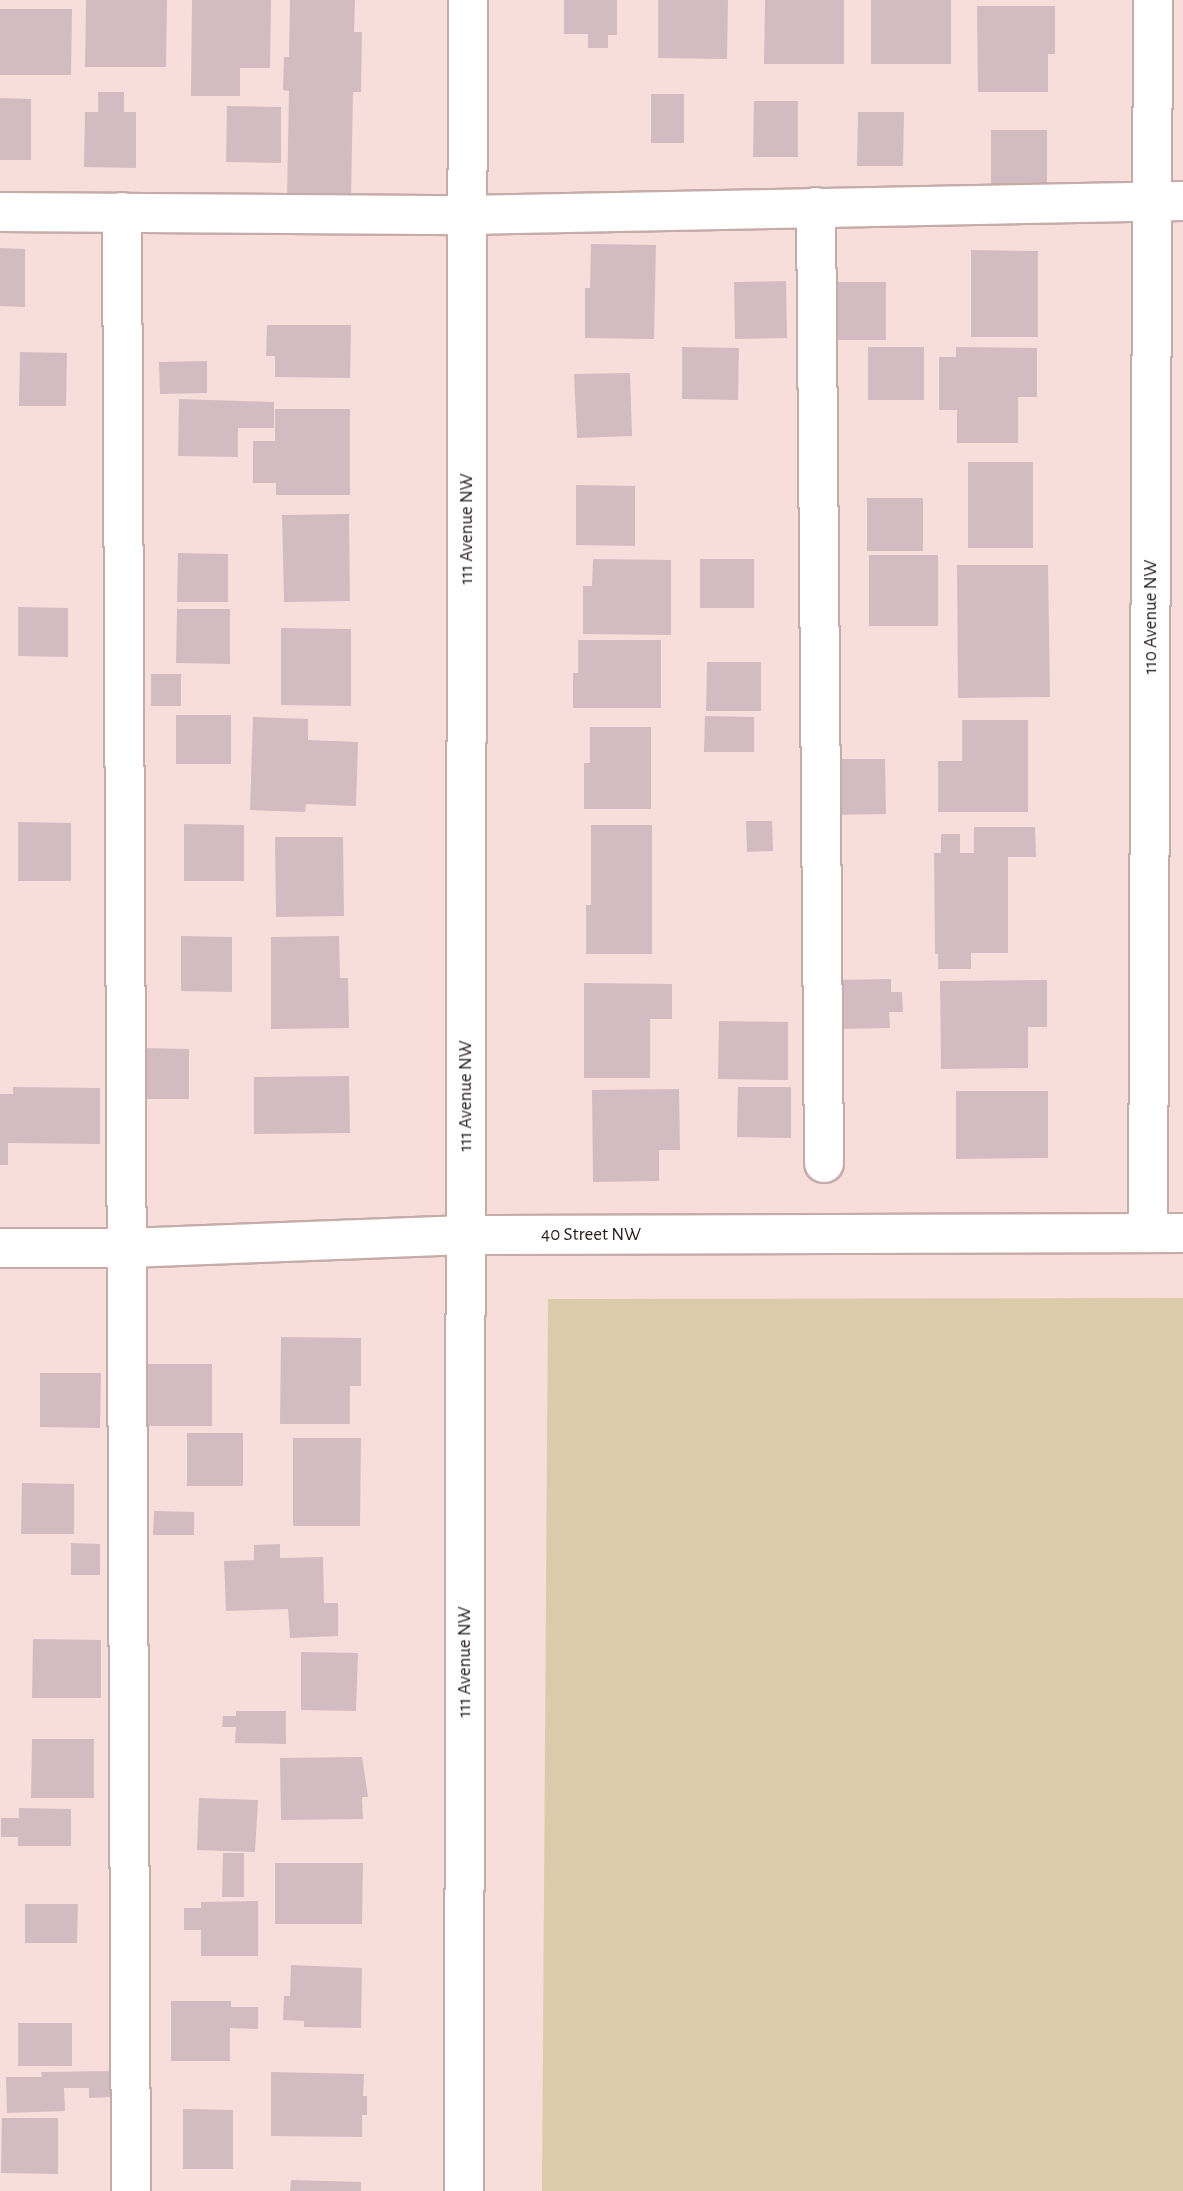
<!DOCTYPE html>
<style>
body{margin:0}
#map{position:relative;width:1183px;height:2191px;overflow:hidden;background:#f8dedb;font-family:"Alegreya Sans",sans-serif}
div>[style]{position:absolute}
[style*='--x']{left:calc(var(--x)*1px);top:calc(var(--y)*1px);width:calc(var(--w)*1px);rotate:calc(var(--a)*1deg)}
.green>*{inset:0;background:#dbcbaa}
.building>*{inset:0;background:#d3bbc2}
.roads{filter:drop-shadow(2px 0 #c5aca9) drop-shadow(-2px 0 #c5aca9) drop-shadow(0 2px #c5aca9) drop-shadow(0 -2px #c5aca9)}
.minor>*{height:38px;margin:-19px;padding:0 19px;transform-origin:19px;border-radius:19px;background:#fff}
span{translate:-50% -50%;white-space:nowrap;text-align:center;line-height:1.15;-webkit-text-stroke:6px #fff;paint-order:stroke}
.street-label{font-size:19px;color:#261d1c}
</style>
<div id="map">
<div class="green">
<div style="clip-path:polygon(1183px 1298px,1183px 2191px,542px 2191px,548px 1299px)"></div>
</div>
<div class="building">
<div style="clip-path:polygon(86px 0,167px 0,166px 67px,85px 67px)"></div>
<div style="clip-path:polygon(192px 0,271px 0,270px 68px,240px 68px,240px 96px,191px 96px)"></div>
<div style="clip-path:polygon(290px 0,355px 0,354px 32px,362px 32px,361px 92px,353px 92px,351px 198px,287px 197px,289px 91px,283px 90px,284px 57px,289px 57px)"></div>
<div style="clip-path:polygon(564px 0,617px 0,617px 35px,608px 35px,608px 48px,588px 48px,588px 34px,564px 34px)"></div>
<div style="clip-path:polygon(658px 0,728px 0,727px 59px,658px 58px)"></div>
<div style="clip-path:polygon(765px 0,844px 0,844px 64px,764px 64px)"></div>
<div style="clip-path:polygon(871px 0,951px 0,951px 64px,871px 64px)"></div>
<div style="clip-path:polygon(977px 6px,1055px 6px,1055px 54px,1048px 54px,1048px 92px,978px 92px)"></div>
<div style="clip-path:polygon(0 9px,72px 9px,71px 75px,0 75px)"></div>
<div style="clip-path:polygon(98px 92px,124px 92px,124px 112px,136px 112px,136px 168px,84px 167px,85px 112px,98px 112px)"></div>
<div style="clip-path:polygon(651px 94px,684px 94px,684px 143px,651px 143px)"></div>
<div style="clip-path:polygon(0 98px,31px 99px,31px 160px,0 160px)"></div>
<div style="clip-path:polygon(754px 101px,798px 101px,798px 157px,753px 157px)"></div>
<div style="clip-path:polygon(227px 106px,281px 107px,281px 163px,226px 162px)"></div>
<div style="clip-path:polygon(858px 112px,904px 112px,903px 166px,857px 166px)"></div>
<div style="clip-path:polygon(991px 130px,1047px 130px,1047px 189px,991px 189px)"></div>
<div style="clip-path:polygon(591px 244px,656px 245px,654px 339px,585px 338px,585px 288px,590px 288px)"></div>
<div style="clip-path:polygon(0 248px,25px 249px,25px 307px,0 306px)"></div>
<div style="clip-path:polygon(971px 250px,1038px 251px,1038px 337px,971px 337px)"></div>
<div style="clip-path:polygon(786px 281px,787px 338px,735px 339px,734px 282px)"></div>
<div style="clip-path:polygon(833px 282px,886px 282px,886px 340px,833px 340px)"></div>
<div style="clip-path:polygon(267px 325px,351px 325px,350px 378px,275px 377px,275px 356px,266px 356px)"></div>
<div style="clip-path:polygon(682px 347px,739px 348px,738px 400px,682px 399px)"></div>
<div style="clip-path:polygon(868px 347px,924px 347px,924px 400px,868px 400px)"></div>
<div style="clip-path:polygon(956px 347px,1037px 348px,1037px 397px,1018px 397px,1018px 443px,957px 443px,957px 410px,939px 410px,939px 357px,956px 357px)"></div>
<div style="clip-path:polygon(20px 352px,67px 353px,66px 406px,19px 406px)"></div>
<div style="clip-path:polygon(207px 361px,207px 393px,160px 394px,159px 362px)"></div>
<div style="clip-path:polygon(630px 373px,632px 436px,577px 438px,574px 374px)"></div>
<div style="clip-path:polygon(179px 399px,274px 402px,274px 428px,238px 428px,238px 457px,178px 456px)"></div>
<div style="clip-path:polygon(275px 409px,350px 409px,350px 495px,276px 495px,276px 483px,253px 483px,253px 441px,275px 441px)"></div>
<div style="clip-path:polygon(968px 462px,1033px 462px,1033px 548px,968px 548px)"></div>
<div style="clip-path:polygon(576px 485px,635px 486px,635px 546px,576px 545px)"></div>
<div style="clip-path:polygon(867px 498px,923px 498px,923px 551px,867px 551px)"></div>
<div style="clip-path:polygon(349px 514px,350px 601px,284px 602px,282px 515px)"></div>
<div style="clip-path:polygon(178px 553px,228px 554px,228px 602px,177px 602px)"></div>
<div style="clip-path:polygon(869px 555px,938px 555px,938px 626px,869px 626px)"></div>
<div style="clip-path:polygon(593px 559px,671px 560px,671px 635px,583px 634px,583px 586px,592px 586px)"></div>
<div style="clip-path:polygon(700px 559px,754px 559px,754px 608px,700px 608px)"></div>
<div style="clip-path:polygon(957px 565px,1048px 565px,1050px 697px,958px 698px)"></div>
<div style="clip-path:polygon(18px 607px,68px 608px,68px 657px,18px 656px)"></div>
<div style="clip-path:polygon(177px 609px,230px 609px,230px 664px,176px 663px)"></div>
<div style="clip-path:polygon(281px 628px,351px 629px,351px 706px,281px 705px)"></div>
<div style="clip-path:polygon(578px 640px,661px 640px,661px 708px,573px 708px,573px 673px,578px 673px)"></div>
<div style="clip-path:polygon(707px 662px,761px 662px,761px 711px,706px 711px)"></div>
<div style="clip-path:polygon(151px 674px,181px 674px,181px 706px,151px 706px)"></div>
<div style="clip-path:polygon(176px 715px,231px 715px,231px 764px,176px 764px)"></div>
<div style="clip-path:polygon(705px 716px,754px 717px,754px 752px,704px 752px)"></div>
<div style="clip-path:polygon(253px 717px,308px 719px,308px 740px,358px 742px,356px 806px,306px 804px,305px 812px,250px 810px)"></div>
<div style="clip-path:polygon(962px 720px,1028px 720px,1028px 812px,938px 812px,938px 761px,962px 761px)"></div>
<div style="clip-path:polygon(590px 727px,651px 727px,651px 809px,584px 809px,584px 763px,590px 763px)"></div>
<div style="clip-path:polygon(831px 759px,885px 759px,886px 814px,832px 815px)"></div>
<div style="clip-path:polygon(746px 821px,772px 821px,773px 851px,747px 852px)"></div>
<div style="clip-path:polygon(18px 822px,71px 823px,71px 881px,18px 881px)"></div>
<div style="clip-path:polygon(184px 824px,244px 825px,244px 881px,184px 881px)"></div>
<div style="clip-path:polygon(591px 825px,652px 825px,652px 954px,586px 954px,586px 905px,591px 905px)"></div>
<div style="clip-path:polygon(974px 827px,1035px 827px,1036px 857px,1008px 857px,1008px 953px,971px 953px,971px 969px,938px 969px,938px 954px,935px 954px,934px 853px,941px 853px,941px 834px,960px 834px,960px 853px,974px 853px)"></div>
<div style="clip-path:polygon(275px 837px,343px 837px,344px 916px,276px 917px)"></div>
<div style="clip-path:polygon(181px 936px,232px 937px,232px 992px,181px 991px)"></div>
<div style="clip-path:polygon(339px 936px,340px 978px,348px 978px,349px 1028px,271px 1029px,271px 937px)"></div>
<div style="clip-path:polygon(891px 979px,891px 992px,902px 992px,903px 1012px,889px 1012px,890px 1028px,834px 1029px,834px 980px)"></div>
<div style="clip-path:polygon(1047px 980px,1047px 1027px,1028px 1027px,1028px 1068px,941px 1069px,940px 981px)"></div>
<div style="clip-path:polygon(584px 983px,672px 984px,672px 1019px,650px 1019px,650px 1078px,584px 1078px)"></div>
<div style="clip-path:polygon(719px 1021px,788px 1022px,788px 1080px,718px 1079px)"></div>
<div style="clip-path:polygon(144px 1048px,189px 1049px,189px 1099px,144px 1099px)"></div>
<div style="clip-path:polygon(349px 1076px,350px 1133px,254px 1134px,254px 1077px)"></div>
<div style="clip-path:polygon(13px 1087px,100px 1088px,100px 1144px,8px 1143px,8px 1165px,0 1165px,0 1094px,13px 1094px)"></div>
<div style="clip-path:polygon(738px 1087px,791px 1087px,791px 1138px,737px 1137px)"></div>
<div style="clip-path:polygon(679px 1089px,680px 1150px,659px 1150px,659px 1181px,593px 1182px,592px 1090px)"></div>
<div style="clip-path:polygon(956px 1091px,1048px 1091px,1048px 1158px,956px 1159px)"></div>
<div style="clip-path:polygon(281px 1337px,361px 1338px,361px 1386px,350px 1386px,350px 1424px,280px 1424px)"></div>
<div style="clip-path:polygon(148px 1364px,212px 1364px,212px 1426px,148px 1426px)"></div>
<div style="clip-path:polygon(40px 1373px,101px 1373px,100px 1428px,40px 1427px)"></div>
<div style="clip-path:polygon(187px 1433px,243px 1433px,243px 1486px,187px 1486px)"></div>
<div style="clip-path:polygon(293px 1438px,361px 1438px,360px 1526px,293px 1526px)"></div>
<div style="clip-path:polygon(22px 1483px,74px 1484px,74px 1534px,21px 1534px)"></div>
<div style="clip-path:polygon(154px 1511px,194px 1512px,194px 1535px,153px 1535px)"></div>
<div style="clip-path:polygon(71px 1543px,100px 1544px,100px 1575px,71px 1575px)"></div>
<div style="clip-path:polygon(280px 1544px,280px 1558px,323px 1557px,324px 1603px,338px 1603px,338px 1636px,290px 1638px,288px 1609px,226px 1611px,224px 1561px,254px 1560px,254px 1545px)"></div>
<div style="clip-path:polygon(33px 1639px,101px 1640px,101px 1698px,32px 1698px)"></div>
<div style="clip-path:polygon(301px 1652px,358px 1653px,356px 1711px,301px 1710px)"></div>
<div style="clip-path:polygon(236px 1711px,286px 1711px,286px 1744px,235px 1743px,236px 1727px,222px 1727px,223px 1716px,236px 1716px)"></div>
<div style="clip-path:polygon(32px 1739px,94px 1739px,94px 1798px,31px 1798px)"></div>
<div style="clip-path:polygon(362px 1757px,368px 1797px,362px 1797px,363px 1819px,281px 1820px,280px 1758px)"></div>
<div style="clip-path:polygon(199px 1798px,258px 1800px,255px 1852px,197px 1850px)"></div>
<div style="clip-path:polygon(19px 1808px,71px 1809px,71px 1846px,18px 1846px,18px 1837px,1px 1837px,1px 1818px,19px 1818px)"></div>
<div style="clip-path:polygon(223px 1853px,244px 1853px,244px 1897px,222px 1897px)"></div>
<div style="clip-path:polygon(275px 1863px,363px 1863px,362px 1924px,275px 1924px)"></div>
<div style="clip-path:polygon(258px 1901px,258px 1956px,201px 1956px,201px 1930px,184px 1930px,184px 1908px,201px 1908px,201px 1902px)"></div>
<div style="clip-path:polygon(25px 1904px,78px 1904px,77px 1943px,25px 1943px)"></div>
<div style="clip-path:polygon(291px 1965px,362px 1968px,361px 2028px,304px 2027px,304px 2021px,283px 2020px,284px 1996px,290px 1996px)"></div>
<div style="clip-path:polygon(171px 2001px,231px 2001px,231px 2007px,258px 2007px,258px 2029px,230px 2028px,230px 2061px,171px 2061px)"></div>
<div style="clip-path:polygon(18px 2023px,72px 2023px,72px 2066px,18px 2066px)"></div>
<div style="clip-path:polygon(111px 2071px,112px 2097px,89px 2098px,89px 2088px,64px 2088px,65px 2111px,7px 2113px,6px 2077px,42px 2077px,41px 2072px)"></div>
<div style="clip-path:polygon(271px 2072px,364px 2074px,363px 2096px,367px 2096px,367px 2115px,362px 2115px,362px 2137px,271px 2136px)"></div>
<div style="clip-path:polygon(183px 2109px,233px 2110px,233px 2169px,183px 2169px)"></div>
<div style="clip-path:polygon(2px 2118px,58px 2118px,58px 2174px,1px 2173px)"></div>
<div style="clip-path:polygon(291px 2180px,361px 2182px,361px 2191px,290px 2191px)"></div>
</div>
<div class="roads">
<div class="minor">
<div style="--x:816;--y:207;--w:956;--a:89.52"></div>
<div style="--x:0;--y:212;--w:468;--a:0.4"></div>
<div style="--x:468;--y:215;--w:715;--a:-1.12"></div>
<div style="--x:122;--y:212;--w:1979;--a:89.74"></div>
<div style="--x:1148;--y:1233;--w:1233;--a:-89.77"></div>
<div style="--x:0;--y:1248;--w:128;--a:0"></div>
<div style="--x:128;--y:1248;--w:338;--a:-2.2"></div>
<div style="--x:466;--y:1235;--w:717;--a:-0.16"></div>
<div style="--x:464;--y:2191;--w:2191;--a:-89.9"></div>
</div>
</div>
<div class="street-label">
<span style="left:467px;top:529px;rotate:-90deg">111 Avenue NW</span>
<span style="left:1151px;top:617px;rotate:-90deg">110 Avenue NW</span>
<span style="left:466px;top:1096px;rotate:-90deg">111 Avenue NW</span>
<span style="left:591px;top:1235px">40 Street NW</span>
<span style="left:465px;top:1662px;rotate:-90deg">111 Avenue NW</span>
</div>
</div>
